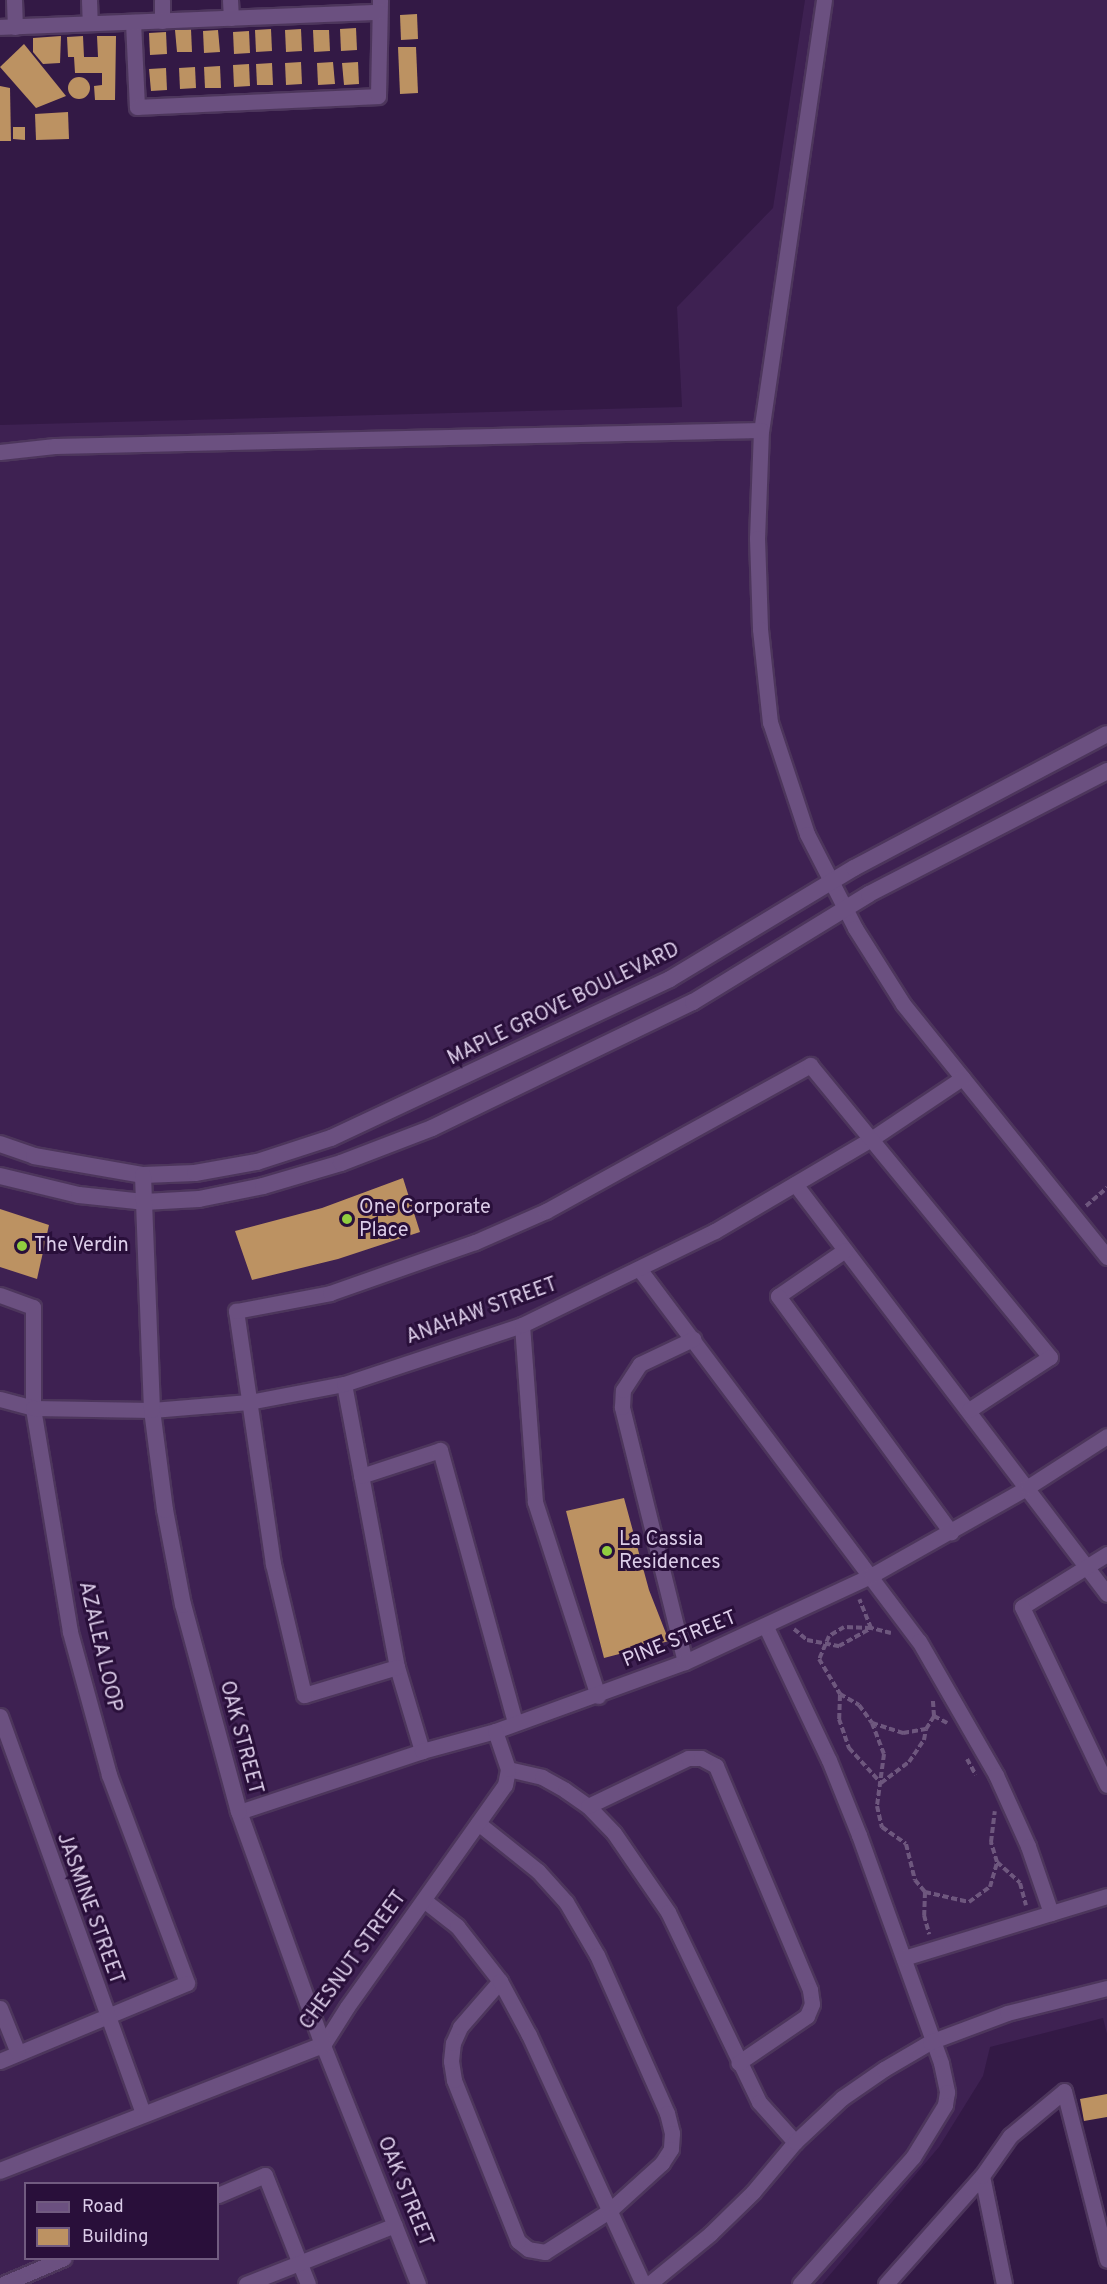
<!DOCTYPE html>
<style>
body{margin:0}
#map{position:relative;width:1107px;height:2284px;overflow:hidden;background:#331945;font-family:Overpass,sans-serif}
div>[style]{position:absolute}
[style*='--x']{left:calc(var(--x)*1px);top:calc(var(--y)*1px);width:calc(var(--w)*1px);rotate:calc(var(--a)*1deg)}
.built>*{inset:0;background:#3e2152}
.building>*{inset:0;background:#bc9262}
.round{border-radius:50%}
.path>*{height:4px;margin-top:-2px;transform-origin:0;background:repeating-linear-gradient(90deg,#6e577e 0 6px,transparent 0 9px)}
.roads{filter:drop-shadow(2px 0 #4d365c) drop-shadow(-2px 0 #4d365c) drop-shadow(0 2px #4d365c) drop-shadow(0 -2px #4d365c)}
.minor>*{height:15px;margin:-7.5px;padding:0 7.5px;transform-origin:7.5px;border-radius:7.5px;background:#6b5080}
.tertiary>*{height:16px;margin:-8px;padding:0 8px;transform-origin:8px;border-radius:8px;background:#6b5080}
.dots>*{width:16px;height:16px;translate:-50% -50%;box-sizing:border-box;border:3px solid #290f3a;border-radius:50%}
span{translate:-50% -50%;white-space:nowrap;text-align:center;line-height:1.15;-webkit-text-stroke:6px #290f3a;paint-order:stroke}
.street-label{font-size:20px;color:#dccde9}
.poi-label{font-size:20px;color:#dccde9}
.left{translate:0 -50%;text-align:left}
.legend{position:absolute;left:24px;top:2182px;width:195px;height:78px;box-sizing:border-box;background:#290f3a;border:2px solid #715b80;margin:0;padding:8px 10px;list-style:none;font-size:18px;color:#dccde9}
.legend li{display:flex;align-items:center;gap:12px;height:30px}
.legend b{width:30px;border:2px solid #715b80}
</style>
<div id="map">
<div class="built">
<div style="clip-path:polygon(evenodd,805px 0,1107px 0,1107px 2034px,1103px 2018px,990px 2047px,983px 2076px,939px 2147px,822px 2284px,0 2284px,0 425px,682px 407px,677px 307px,773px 208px,805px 0,26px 2184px,218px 2184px,218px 2258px,26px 2258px,26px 2184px)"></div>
</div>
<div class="building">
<div style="clip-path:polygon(417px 14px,418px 39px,401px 40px,400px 15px)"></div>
<div style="clip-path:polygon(356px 28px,357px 50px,341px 51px,340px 29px)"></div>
<div style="clip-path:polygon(191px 29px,192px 52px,177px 52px,175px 30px)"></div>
<div style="clip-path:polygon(271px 29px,272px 51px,256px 52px,255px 30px)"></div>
<div style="clip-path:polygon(301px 29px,302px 51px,286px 52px,285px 30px)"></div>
<div style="clip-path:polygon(218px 30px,220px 52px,204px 53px,203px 31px)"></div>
<div style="clip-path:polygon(313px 30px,329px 30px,330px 51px,314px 52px)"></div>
<div style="clip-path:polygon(249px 31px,250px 53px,234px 54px,233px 32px)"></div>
<div style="clip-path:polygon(166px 32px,167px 54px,150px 55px,149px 33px)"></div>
<div style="clip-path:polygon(61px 36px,60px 63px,43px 64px,33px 52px,33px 38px)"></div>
<div style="clip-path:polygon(83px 36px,84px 57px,98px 57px,97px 36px,116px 36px,115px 100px,95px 100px,94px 86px,102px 85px,102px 73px,75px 73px,74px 57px,68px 57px,67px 37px)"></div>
<div style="clip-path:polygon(24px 44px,66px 96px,36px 108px,0 67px)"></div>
<div style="clip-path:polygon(398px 47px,416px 47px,418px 93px,400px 94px)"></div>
<div style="clip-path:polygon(301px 62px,302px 84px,286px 85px,285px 63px)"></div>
<div style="clip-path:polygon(333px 62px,335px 84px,318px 85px,317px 63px)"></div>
<div style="clip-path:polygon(358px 62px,359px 84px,344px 85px,342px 63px)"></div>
<div style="clip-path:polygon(272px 63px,273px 85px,257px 85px,256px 64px)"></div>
<div style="clip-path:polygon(249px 64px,250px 86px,234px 87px,233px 65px)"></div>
<div style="clip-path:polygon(220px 66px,221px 88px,205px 88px,204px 67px)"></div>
<div style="clip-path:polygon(195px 67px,196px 88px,180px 89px,179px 68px)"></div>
<div style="clip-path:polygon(166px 68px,167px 90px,151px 91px,149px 69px)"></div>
<div class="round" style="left:68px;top:77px;width:22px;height:22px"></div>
<div style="clip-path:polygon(0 86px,10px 88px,11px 141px,0 141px)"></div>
<div style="clip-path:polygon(68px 112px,69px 139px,36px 140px,35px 114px)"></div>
<div style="clip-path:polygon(13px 127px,25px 127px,25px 140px,13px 139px)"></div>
<div style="clip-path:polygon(403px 1178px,420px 1232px,338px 1259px,252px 1280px,235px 1231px,322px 1208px)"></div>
<div style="clip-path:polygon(0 1209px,49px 1225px,37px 1279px,0 1267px)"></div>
<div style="clip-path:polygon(624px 1498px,649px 1590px,669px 1641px,604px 1658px,566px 1511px)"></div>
<div style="clip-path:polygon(1107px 2094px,1107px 2117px,1084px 2121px,1080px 2099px)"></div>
</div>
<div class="path">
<div style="--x:1086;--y:1206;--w:28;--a:-41"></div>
<div style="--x:794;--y:1629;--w:17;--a:40"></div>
<div style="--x:807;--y:1640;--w:33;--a:11"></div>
<div style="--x:839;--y:1646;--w:37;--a:-29"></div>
<div style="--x:871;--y:1628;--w:31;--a:-112"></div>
<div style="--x:891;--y:1633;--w:21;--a:-166"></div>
<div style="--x:871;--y:1628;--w:27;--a:-178"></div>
<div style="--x:844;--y:1627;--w:17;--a:149"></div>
<div style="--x:829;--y:1636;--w:25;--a:113"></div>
<div style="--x:819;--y:1659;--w:41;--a:59"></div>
<div style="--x:840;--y:1694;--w:22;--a:30"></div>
<div style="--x:859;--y:1705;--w:22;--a:54"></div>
<div style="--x:872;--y:1723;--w:33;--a:69"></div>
<div style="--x:884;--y:1754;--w:52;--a:97.7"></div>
<div style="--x:877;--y:1806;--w:22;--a:77"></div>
<div style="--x:882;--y:1827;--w:29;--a:35"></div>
<div style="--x:906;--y:1844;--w:37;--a:76"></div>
<div style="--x:915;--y:1880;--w:16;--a:50"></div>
<div style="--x:925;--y:1892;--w:45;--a:12.8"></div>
<div style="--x:969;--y:1902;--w:26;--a:-36"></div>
<div style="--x:990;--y:1887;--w:26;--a:-74"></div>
<div style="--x:997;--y:1862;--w:21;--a:-107"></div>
<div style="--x:991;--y:1842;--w:31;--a:-83"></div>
<div style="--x:840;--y:1695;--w:24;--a:92"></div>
<div style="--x:839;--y:1719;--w:31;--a:71"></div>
<div style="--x:849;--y:1748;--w:47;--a:47.6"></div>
<div style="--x:881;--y:1783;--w:35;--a:-37"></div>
<div style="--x:909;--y:1762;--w:27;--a:-56"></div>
<div style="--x:924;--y:1740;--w:11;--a:-80"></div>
<div style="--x:934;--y:1716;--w:15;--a:28"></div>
<div style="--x:872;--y:1723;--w:33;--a:18"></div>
<div style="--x:903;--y:1733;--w:23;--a:-10"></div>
<div style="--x:926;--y:1729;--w:15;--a:-58"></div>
<div style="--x:934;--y:1716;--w:16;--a:-94"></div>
<div style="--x:967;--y:1759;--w:18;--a:61"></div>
<div style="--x:997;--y:1862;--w:31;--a:42"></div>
<div style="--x:1020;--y:1883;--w:23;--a:75"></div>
<div style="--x:925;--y:1892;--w:23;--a:92"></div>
<div style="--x:924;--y:1915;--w:20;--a:75"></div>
</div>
<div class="roads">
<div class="minor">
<div style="--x:14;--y:0;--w:27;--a:88"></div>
<div style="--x:89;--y:0;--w:23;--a:88"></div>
<div style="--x:162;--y:0;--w:21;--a:90"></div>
<div style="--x:230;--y:0;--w:18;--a:87"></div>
<div style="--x:824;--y:0;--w:435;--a:98.3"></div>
<div style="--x:761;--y:430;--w:108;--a:92.1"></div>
<div style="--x:757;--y:538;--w:91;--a:88.1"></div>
<div style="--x:760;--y:629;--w:94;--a:83.9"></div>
<div style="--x:770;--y:722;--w:118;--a:71.7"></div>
<div style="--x:807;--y:834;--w:106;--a:62.9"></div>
<div style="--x:855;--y:928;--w:90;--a:57.7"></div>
<div style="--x:903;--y:1004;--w:325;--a:51.1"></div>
<div style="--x:133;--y:22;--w:85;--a:87.3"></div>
<div style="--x:137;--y:107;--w:241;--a:-2.6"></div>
<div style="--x:378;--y:96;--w:96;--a:-88.8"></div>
<div style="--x:0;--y:27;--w:379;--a:-2.3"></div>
<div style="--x:0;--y:452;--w:55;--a:-6.2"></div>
<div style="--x:55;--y:446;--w:706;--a:-1.3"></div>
<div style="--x:795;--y:1184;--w:515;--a:52.73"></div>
<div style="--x:845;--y:1250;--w:81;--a:145.5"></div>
<div style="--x:778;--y:1296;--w:293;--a:53.8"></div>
<div style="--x:640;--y:1270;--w:464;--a:53.1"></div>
<div style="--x:919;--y:1641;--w:155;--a:60.1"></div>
<div style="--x:996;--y:1775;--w:78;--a:65.7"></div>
<div style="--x:1028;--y:1846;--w:71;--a:71.1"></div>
<div style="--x:0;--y:1295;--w:35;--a:20"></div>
<div style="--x:33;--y:1307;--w:101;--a:90"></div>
<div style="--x:33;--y:1408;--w:227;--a:80.6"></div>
<div style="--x:70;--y:1632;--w:148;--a:74.7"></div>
<div style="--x:109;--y:1775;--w:222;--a:69.4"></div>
<div style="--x:187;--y:1983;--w:203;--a:157.4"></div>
<div style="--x:522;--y:1325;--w:177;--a:85.8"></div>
<div style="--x:535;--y:1502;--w:204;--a:72"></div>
<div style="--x:344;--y:1384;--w:288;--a:79.4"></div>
<div style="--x:397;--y:1667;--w:88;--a:73.4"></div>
<div style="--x:0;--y:1399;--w:34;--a:15"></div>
<div style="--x:33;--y:1408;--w:119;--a:1"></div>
<div style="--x:152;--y:1410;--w:97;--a:-4.7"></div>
<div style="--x:249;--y:1402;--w:97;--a:-10.7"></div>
<div style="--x:344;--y:1384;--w:188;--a:-18.3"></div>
<div style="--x:522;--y:1325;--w:215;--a:-26"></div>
<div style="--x:715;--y:1231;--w:181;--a:-30.5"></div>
<div style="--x:871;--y:1139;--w:110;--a:-33.8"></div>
<div style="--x:361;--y:1476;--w:83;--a:-18.2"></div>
<div style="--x:440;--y:1450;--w:283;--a:74.6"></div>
<div style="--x:1107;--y:1554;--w:100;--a:148.1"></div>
<div style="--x:1022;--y:1607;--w:197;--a:64.5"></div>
<div style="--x:766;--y:1627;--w:147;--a:64.7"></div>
<div style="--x:829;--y:1760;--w:81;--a:68.2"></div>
<div style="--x:859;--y:1835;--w:242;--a:70.2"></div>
<div style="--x:941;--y:2063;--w:30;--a:78"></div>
<div style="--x:947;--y:2092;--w:13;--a:99"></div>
<div style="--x:945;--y:2105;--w:61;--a:121.6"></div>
<div style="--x:913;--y:2157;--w:170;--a:131.7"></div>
<div style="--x:685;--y:1662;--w:263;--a:-103.9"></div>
<div style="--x:622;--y:1407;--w:17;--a:-87"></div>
<div style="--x:623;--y:1390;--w:31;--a:-57"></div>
<div style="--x:640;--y:1364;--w:59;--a:-25.3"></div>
<div style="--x:397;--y:1667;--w:97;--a:163.2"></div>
<div style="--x:304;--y:1695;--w:135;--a:-103.3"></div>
<div style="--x:273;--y:1564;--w:256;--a:-98.3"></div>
<div style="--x:236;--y:1311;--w:96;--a:-10.8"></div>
<div style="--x:330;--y:1293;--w:154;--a:-19.4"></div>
<div style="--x:475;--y:1242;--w:77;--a:-23.6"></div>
<div style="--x:546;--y:1211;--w:302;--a:-28.9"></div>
<div style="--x:810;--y:1065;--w:378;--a:50.6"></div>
<div style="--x:1050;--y:1357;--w:97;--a:146.8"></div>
<div style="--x:0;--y:1716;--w:423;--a:70.2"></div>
<div style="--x:508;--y:1769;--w:35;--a:13"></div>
<div style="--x:542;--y:1777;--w:26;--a:29"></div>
<div style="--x:565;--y:1790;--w:28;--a:35"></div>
<div style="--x:588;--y:1806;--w:37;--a:46"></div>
<div style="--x:614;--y:1833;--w:96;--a:55.6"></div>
<div style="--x:668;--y:1912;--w:211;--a:64.4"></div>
<div style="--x:759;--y:2102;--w:54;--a:48"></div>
<div style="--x:588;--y:1806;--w:111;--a:-25.6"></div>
<div style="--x:688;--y:1758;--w:13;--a:0"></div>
<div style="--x:701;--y:1758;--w:17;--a:28"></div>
<div style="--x:716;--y:1766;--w:243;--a:67.2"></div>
<div style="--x:810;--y:1990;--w:14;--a:82"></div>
<div style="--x:812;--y:2004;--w:13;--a:113"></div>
<div style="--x:807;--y:2016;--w:83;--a:145.7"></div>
<div style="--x:239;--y:1812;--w:193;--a:-18.4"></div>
<div style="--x:422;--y:1751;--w:76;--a:-15.3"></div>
<div style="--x:495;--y:1731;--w:202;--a:-20"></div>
<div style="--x:685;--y:1662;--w:206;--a:-24.9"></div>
<div style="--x:872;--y:1575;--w:179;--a:-29.4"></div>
<div style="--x:1028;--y:1487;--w:94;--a:-32.8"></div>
<div style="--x:478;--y:1823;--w:77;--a:38.7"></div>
<div style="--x:538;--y:1871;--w:42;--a:47.9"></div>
<div style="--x:566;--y:1902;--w:61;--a:59.7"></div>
<div style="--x:597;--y:1955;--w:173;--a:66.1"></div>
<div style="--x:667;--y:2113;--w:21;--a:76"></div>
<div style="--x:672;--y:2133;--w:16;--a:94"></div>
<div style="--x:671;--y:2149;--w:17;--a:123"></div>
<div style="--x:662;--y:2163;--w:72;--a:137.8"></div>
<div style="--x:609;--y:2211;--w:76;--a:147.4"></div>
<div style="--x:545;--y:2252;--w:17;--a:-170"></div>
<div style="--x:528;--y:2249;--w:13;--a:-141"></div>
<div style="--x:518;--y:2241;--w:173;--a:-111.7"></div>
<div style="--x:454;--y:2080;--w:19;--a:-99"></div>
<div style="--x:451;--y:2061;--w:18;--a:-84"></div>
<div style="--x:453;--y:2043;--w:17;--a:-66"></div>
<div style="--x:460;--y:2027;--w:61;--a:-49"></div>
<div style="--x:425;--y:1901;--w:41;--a:38"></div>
<div style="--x:457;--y:1926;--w:70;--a:52"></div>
<div style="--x:500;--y:1981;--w:61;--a:61.8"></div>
<div style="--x:529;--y:2035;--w:274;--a:65.4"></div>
<div style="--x:904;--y:1958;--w:212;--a:-17"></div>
<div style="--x:0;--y:2008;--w:48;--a:68.2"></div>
<div style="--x:982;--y:2176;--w:110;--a:78.5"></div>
<div style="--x:218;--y:2195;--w:51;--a:-23.1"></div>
<div style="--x:265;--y:2175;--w:117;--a:68.5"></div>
<div style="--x:3;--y:2284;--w:66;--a:-23.1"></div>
<div style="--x:246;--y:2284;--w:160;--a:-21.6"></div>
<div style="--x:418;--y:2284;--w:257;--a:-111.7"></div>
<div style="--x:323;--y:2045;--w:45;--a:-57.7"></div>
<div style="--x:347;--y:2007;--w:272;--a:-54.6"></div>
<div style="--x:505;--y:1785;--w:16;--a:-79"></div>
<div style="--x:508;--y:1769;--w:40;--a:-108.9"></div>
<div style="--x:649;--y:2284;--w:79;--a:-39.3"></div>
<div style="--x:710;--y:2234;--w:60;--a:-44.3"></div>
<div style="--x:753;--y:2192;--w:65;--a:-50"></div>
<div style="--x:795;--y:2142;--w:64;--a:-43.1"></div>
<div style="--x:842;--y:2098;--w:51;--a:-34.6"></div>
<div style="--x:884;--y:2069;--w:53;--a:-30.4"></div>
<div style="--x:930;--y:2042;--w:82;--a:-20.6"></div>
<div style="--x:1007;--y:2013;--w:103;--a:-14"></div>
<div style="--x:886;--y:2284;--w:144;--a:-48.4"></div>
<div style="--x:982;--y:2176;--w:49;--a:-55"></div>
<div style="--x:1010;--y:2136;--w:70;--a:-39.8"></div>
<div style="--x:1064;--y:2091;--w:174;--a:75.7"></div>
</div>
<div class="tertiary">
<div style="--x:0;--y:1144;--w:36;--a:19"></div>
<div style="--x:34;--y:1156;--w:111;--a:9.9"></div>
<div style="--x:143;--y:1175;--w:52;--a:-2.2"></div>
<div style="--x:195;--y:1173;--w:63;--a:-10.1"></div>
<div style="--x:257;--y:1162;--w:78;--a:-18"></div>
<div style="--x:331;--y:1138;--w:374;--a:-25.1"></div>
<div style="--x:670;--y:979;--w:215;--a:-31.1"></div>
<div style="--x:854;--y:868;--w:286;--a:-27.9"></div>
<div style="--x:0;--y:1176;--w:81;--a:13.5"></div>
<div style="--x:79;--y:1195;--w:65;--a:6.1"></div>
<div style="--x:144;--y:1202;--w:55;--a:-3.1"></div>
<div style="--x:199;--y:1199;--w:65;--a:-11.5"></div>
<div style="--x:263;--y:1186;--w:81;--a:-16.4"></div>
<div style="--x:341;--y:1163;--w:97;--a:-21"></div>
<div style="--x:432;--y:1128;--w:290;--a:-25.8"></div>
<div style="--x:693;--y:1002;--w:206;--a:-31.5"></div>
<div style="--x:869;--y:894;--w:268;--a:-27.3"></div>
<div style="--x:0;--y:2171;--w:347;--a:-21.3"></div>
<div style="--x:323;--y:2045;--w:248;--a:-109.8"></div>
<div style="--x:239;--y:1812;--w:214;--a:-105.1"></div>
<div style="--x:183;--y:1605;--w:97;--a:-100.7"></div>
<div style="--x:165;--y:1510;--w:101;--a:-97.4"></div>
<div style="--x:152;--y:1410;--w:235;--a:-92.2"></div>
</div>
</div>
<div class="dots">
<div style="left:347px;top:1219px;background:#91cd3f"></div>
<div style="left:22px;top:1246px;background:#91cd3f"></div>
<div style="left:607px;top:1551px;background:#91cd3f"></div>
</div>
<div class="street-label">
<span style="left:564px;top:1005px;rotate:-26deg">MAPLE GROVE BOULEVARD</span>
<span style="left:482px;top:1312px;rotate:-20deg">ANAHAW STREET</span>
<span style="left:680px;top:1640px;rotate:-22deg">PINE STREET</span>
<span style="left:99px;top:1647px;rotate:77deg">AZALEA LOOP</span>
<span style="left:240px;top:1738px;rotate:75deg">OAK STREET</span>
<span style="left:89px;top:1909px;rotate:70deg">JASMINE STREET</span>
<span style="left:354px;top:1961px;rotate:-54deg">CHESNUT STREET</span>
<span style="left:404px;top:2192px;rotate:68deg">OAK STREET</span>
</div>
<div class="poi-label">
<span class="left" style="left:359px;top:1220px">One Corporate<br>Place</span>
<span class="left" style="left:34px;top:1246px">The Verdin</span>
<span class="left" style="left:619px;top:1552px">La Cassia<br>Residences</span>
</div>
<ul class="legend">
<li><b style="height:8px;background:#6b5080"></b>Road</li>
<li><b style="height:16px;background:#bc9262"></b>Building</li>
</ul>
</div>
